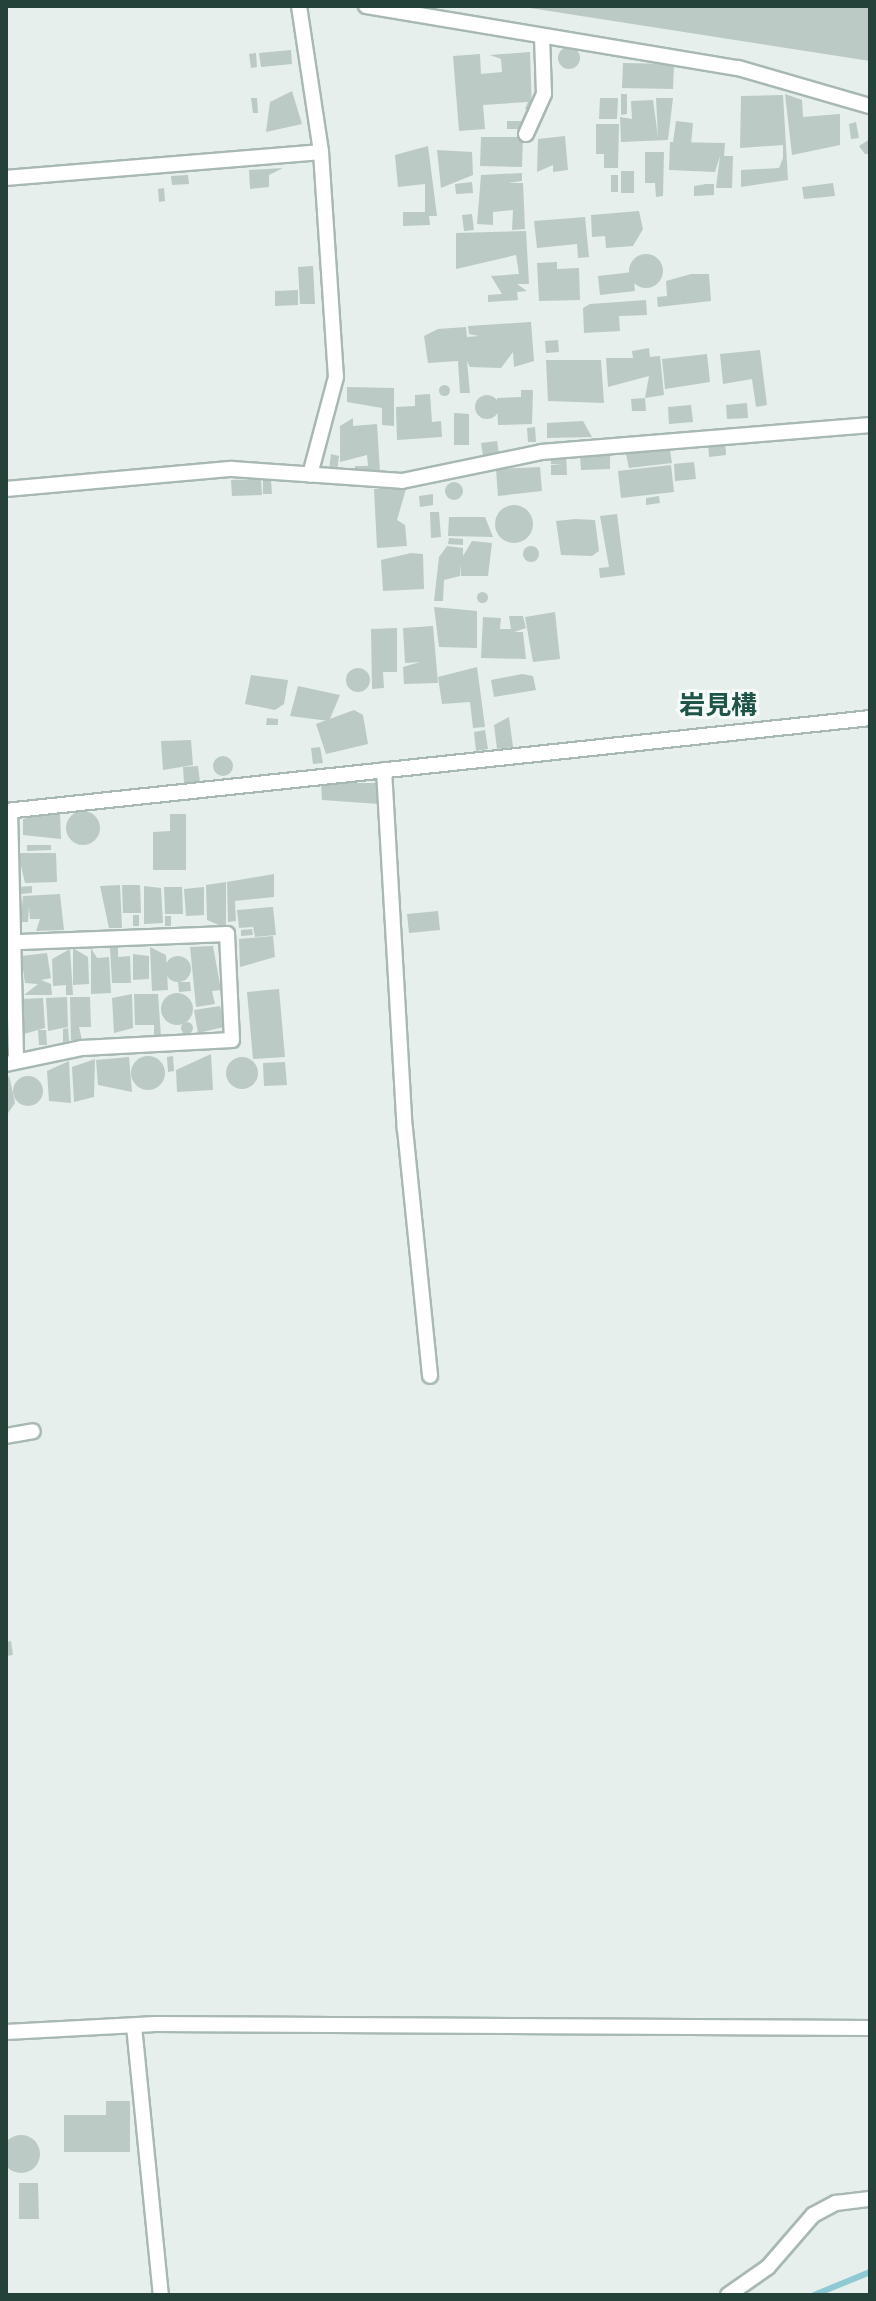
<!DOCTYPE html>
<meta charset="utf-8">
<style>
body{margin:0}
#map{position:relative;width:876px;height:2301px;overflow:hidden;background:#e6efeb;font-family:Poppins,"Noto Sans JP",sans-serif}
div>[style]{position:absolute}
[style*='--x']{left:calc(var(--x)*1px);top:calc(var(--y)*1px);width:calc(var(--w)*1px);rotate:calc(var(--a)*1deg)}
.stream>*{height:6px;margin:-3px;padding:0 3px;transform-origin:3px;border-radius:3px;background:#8ec9d4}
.building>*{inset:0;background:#bbcac4}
.round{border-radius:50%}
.roads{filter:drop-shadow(2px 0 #a8b8b2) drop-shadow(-2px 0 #a8b8b2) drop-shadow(0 2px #a8b8b2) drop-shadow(0 -2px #a8b8b2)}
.street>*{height:14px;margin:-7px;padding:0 7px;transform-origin:7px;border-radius:7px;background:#fff}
span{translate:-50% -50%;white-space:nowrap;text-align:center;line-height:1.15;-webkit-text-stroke:6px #f7fbf9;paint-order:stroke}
.quarter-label{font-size:26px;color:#1f5548;font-weight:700}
.frame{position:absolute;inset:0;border:8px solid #24423a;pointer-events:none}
</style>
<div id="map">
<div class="stream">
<div style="--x:814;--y:2295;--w:61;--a:-22.3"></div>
</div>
<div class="building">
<div style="clip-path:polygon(870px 6px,870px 61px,530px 8px,530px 6px)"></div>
<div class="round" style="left:558px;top:47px;width:22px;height:22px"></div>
<div style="clip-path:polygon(291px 50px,292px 64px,261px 67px,259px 53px)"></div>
<div style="clip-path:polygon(530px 52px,532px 112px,525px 109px,528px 102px,483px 105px,485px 129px,459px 131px,453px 56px,480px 54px,481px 74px,502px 72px,501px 59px,490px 55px)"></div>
<div style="clip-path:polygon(256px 53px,257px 67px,251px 68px,249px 54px)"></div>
<div style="clip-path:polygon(623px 63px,674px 64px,673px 89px,622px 88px)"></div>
<div style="clip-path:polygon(292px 91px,302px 124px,266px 132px,270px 102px)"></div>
<div style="clip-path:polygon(621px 94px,627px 94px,627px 114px,621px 115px)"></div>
<div style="clip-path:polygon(785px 94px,802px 100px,803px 117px,840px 114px,840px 145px,792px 155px)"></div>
<div style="clip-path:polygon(783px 95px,788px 180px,741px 187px,741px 170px,779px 168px,783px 158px,783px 145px,740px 148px,741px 96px)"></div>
<div style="clip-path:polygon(251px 98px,257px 98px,258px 113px,253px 113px)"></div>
<div style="clip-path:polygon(600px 98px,618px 98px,617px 119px,599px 119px)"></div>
<div style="clip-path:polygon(656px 98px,673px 98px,668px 140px,621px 142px,620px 117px,632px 119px,631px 101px,653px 100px,658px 137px)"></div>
<div style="clip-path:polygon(507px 121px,521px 121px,520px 129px,507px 129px)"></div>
<div style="clip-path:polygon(676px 121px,693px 123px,691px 144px,673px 142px)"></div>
<div style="clip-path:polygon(856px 122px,859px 138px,851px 139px,849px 124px)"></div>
<div style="clip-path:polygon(596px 124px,619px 124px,618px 168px,604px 168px,604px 154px,596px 154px)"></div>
<div style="clip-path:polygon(565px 136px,568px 170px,553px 172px,553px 165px,537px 172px,538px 139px)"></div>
<div style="clip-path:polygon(481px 137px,523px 137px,522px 167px,480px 166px)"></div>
<div style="clip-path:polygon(870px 139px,870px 154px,865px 154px,859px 146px)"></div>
<div style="clip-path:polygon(670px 142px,725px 143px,724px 156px,733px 156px,732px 188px,716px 188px,720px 156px,715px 172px,669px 170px)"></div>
<div style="clip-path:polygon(428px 146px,437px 216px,429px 216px,430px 225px,403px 226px,403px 212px,425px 212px,425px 184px,398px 187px,395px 155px)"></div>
<div style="clip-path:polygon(437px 150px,472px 152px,473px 175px,441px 188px)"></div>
<div style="clip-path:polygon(645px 152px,664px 152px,663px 196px,656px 197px,655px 183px,645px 183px)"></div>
<div style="clip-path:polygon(283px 168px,269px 175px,269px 187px,250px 189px,249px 170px)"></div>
<div style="clip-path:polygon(621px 171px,634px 171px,634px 193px,621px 193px)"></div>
<div style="clip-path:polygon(522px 173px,522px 181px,508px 183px,523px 183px,525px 229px,512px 230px,513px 210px,493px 212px,493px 225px,477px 224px,481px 175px)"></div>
<div style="clip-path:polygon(188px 175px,189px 184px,172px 185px,171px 176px)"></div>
<div style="clip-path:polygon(611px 175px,618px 175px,618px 192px,611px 192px)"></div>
<div style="clip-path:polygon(472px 182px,473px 193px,456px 194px,455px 184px)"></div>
<div style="clip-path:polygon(833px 183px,835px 196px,804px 199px,802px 187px)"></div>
<div style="clip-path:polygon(706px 184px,714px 184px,714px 195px,694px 196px,694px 186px)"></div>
<div style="clip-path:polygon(164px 188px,165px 201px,159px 202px,158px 189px)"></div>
<div style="clip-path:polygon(639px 211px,643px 229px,633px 246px,606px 248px,605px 236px,592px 237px,591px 215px)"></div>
<div style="clip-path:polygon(472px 214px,474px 230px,464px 231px,462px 215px)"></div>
<div style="clip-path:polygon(585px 217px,589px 257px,578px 258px,577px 244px,537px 248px,534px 221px)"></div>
<div style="clip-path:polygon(526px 231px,529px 284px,517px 284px,527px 291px,517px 292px,518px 300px,488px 302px,488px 295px,502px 294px,491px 276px,519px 274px,516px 255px,456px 269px,456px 233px)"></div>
<div class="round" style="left:629px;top:254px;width:34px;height:34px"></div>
<div style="clip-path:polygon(557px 262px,557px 269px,579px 268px,580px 300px,539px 301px,537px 263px)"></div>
<div style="clip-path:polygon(313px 266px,315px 304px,300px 304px,298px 267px)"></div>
<div style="clip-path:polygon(633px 272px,635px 291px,600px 295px,598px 276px)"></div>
<div style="clip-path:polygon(691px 274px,709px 274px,711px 301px,658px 307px,657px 297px,667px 296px,666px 281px)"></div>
<div style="clip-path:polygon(298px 290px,298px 305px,275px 306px,275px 291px)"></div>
<div style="clip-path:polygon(646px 300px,647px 315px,619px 316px,620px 331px,584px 333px,583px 308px,590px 304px)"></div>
<div style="clip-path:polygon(531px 322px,534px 361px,514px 367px,513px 352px,501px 368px,470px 367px,467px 361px,470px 393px,460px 393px,458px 361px,428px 363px,424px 336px,438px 329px,466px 327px,467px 337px,479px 336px,469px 334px,468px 326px)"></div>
<div style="clip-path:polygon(558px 340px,559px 352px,546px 353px,545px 341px)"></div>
<div style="clip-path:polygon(649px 348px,650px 357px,660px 356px,664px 395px,645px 398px,649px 376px,608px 387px,606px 358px,633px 358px,632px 351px)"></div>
<div style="clip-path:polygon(760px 350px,767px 405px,756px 407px,752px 379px,723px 384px,720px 354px)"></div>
<div style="clip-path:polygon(707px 354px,710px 382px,665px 389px,662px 359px)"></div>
<div style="clip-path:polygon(546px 360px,601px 360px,604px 403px,548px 401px)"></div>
<div class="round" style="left:438.5px;top:384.5px;width:11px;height:11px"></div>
<div style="clip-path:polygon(347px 387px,394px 388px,394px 426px,382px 425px,382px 408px,347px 402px)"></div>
<div style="clip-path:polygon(521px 390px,533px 390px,532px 424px,498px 425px,497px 398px,521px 397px)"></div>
<div style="clip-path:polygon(430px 394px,432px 422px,441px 421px,442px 437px,397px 440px,396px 407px,415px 406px,415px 395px)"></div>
<div class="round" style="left:475px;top:395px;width:24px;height:24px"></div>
<div style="clip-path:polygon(645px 398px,646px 411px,632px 411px,631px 399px)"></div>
<div style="clip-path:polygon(747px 403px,748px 418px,727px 419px,726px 405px)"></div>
<div style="clip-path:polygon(691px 405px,693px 422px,669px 424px,668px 407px)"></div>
<div style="clip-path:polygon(454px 413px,469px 414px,469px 445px,454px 445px)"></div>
<div style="clip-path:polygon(353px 418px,353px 426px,377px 424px,380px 472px,355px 473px,355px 466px,368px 466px,367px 455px,340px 462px,340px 426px)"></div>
<div style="clip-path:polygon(583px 421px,592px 437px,547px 438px,547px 423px)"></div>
<div style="clip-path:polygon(535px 427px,536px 442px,528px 442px,527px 428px)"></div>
<div style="clip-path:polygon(725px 440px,726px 455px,709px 457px,708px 442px)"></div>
<div style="clip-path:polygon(497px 441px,499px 454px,483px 456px,481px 443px)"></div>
<div style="clip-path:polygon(669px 444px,672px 463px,629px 468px,625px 450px)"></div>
<div style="clip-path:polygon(610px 451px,610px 469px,581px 470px,580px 456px)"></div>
<div style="clip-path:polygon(331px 454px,339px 456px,337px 471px,329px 470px)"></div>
<div style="clip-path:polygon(551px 454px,566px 454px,567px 475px,551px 475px,551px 465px,563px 465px,551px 464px)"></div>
<div style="clip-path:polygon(694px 462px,696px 479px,675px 481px,674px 464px)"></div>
<div style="clip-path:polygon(671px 465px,674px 492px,621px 498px,618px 471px)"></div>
<div style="clip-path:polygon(540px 467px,542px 491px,498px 496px,496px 469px)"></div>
<div style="clip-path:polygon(261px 479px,262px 495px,232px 496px,231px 480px)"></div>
<div style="clip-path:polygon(263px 480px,271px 480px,272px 494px,263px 494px)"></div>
<div class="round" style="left:445px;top:482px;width:18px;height:18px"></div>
<div style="clip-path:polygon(374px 489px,406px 489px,397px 520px,405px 525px,407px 546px,377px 548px)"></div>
<div style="clip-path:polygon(433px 494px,433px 505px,420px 507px,419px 496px)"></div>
<div style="clip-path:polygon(659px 496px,660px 503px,646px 505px,646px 498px)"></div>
<div class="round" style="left:495px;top:505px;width:38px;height:38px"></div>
<div style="clip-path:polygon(430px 512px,439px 512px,441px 537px,431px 538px)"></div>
<div style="clip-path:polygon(617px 514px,625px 575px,600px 578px,599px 568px,609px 567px,600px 516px)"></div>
<div style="clip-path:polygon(449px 517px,485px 517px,493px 537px,448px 536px)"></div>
<div style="clip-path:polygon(575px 519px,595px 520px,599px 551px,592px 556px,561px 555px,556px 521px)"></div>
<div style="clip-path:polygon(449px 538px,463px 539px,463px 545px,448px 544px)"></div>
<div style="clip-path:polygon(472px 541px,492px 543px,488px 576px,461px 576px,461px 564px,460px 576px,444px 580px,443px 601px,434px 601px,439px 557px,447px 546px,463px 548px,463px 556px)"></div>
<div class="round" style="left:523px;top:546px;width:16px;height:16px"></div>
<div style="clip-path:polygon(411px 553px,423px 554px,424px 589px,383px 591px,381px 560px)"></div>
<div class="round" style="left:476.5px;top:591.5px;width:11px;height:11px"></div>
<div style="clip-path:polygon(434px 607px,477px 611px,477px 648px,439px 647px)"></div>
<div style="clip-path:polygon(555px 612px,560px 659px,533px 662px,525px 617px)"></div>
<div style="clip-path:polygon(509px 616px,523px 616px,526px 628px,514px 632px,523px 632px,526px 659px,481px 658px,483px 617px,501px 618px,500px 629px,511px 629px)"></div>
<div style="clip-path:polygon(433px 626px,438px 683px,404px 684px,403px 667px,420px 662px,405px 663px,403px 628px)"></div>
<div style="clip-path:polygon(397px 628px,397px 672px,383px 672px,384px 688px,372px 689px,371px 629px)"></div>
<div style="clip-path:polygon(477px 667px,485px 727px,473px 728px,470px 702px,442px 704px,438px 677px)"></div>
<div class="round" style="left:346px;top:668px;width:24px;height:24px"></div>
<div style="clip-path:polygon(522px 674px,533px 676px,536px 690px,494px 697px,491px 680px)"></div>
<div style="clip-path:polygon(251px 675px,288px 680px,284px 704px,275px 710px,245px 704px)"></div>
<div style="clip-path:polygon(298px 686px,340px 695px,329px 721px,290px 716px)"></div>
<div style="clip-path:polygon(354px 710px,363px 715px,368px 744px,326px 754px,316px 724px)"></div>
<div style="clip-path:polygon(509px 717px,513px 747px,497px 749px,494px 725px)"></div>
<div style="clip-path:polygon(267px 718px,278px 719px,278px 725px,266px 725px)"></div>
<div style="clip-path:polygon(485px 730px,488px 749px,476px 751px,474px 732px)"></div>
<div style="clip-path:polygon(191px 740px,193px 765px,163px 770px,161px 741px)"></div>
<div style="clip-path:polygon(320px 747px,323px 763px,313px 764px,311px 748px)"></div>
<div class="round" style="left:213px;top:756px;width:20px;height:20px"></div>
<div style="clip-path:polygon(198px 766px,200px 782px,184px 783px,183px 767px)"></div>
<div style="clip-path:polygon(321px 783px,378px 783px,379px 804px,322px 800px)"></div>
<div class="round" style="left:66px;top:811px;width:34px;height:34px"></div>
<div style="clip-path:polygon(49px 813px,60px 813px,61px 839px,23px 835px,23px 819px)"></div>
<div style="clip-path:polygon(170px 814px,186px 814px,186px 870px,153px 870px,153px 832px,170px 831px)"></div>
<div style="clip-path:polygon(27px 845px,51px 845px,51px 850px,27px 851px)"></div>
<div style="clip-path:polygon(18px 853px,56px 853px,57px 882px,25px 883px)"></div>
<div style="clip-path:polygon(274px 874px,274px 897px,235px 901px,236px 921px,228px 922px,227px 882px)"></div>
<div style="clip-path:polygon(226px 882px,226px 925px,219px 925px,207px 920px,206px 885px)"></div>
<div style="clip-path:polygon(120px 885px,122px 928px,109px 928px,100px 886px)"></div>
<div style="clip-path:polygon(122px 885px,140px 885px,141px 913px,123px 913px)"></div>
<div style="clip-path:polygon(32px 886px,32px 893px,20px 894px,19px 887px)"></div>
<div style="clip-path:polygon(144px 886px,161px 888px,163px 923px,144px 924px)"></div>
<div style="clip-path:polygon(164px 887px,182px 887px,183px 914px,165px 914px)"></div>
<div style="clip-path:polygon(204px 887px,204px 915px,186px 916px,184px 889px)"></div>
<div style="clip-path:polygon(60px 894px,64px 930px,36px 931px,40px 919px,30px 919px,29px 907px,28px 922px,20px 922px,23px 896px)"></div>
<div style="clip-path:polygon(273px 907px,276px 935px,255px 937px,253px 927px,239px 928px,237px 910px)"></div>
<div style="clip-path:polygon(438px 911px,440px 930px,409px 933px,407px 914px)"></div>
<div style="clip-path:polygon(133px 915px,139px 915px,139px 926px,133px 926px)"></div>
<div style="clip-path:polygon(165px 916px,171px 916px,171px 926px,165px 926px)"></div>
<div style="clip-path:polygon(252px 929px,253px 935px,241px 936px,241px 930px)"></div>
<div style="clip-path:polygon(273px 936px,275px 957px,240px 967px,239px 939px)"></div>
<div style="clip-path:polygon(213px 946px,221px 990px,212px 991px,215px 1004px,196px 1007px,190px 947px)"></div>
<div style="clip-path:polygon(118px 947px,118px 957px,130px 956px,131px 983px,112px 983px,110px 948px)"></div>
<div style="clip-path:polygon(150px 947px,166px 955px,168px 990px,152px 991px)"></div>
<div style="clip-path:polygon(73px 948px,88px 957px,89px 984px,73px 985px)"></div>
<div style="clip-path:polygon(91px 948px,97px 958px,109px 957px,111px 993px,91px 994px)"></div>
<div style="clip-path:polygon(70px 949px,73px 995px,66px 995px,66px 985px,53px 986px,52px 959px)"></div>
<div style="clip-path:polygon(47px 953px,51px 978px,41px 980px,51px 984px,52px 995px,24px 995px,38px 984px,25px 983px,21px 956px)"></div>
<div style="clip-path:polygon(133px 954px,149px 956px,149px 979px,133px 980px)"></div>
<div class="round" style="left:165px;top:956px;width:26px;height:26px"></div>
<div style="clip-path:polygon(178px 982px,190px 982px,191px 991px,179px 992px)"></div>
<div style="clip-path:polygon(279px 989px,285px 1057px,253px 1059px,247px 992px)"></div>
<div class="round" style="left:161px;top:993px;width:32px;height:32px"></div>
<div style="clip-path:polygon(132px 994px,133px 1028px,114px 1033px,112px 998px)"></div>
<div style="clip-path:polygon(134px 994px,158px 994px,161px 1036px,154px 1036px,154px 1025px,135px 1025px)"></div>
<div style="clip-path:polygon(67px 997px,68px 1027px,48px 1031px,46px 998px)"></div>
<div style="clip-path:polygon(70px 997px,90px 997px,91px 1027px,79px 1027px,82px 1040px,71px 1040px)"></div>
<div style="clip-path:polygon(43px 998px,45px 1028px,24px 1034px,22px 999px)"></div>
<div style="clip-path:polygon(220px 1006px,224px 1027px,198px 1033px,194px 1010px)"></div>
<div class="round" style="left:181px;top:1022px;width:12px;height:12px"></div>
<div style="clip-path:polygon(68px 1028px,69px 1041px,63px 1042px,63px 1029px)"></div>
<div style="clip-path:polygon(38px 1030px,46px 1030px,47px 1045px,39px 1045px)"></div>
<div style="clip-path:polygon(211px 1054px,213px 1090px,177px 1092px,176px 1070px)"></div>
<div class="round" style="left:131px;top:1056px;width:34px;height:34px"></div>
<div style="clip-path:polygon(173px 1056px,174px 1071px,168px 1072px,167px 1057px)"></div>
<div style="clip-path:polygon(129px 1057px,132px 1092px,98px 1085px,96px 1060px)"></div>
<div class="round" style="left:226px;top:1057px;width:32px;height:32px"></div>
<div style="clip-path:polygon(95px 1059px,94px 1097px,74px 1102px,72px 1067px)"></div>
<div style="clip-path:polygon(69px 1061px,71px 1103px,49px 1101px,47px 1071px)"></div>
<div style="clip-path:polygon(285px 1062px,287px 1085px,264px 1086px,263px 1063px)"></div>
<div style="clip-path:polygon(9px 1075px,15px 1103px,6px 1116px,6px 1087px)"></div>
<div class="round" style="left:13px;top:1076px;width:30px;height:30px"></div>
<div style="clip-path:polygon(11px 1641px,13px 1655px,6px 1656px,6px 1642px)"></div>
<div style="clip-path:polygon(106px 2101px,130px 2101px,130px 2152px,64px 2152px,64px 2115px,106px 2115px)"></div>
<div class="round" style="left:2px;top:2135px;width:38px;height:38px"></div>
<div style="clip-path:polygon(19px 2183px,38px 2183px,39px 2219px,19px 2219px)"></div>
</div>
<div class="roads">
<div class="street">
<div style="--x:299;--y:6;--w:148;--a:81.4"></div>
<div style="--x:321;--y:152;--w:225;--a:86.2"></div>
<div style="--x:336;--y:377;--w:101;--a:104.9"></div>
<div style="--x:366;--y:6;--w:377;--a:9.5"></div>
<div style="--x:738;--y:68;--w:137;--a:16.1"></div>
<div style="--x:526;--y:134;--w:44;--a:-65.8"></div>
<div style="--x:544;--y:94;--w:57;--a:-92"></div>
<div style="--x:6;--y:178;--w:316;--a:-4.7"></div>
<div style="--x:6;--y:489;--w:227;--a:-5.1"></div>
<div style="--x:232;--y:469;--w:170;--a:4"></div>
<div style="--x:402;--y:481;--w:143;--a:-11.7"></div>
<div style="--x:542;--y:452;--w:329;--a:-4.7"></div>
<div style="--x:384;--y:770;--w:360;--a:86.7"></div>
<div style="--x:405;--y:1129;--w:248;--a:84.2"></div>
<div style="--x:6;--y:811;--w:869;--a:-6.14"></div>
<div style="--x:10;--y:811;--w:250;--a:88.6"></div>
<div style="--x:6;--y:1064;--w:78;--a:-11.9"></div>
<div style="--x:82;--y:1048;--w:150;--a:-3.1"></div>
<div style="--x:232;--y:1040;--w:106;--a:-92.7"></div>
<div style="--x:227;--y:934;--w:213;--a:177.8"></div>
<div style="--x:6;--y:1436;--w:27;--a:-10"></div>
<div style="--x:134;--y:2026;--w:270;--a:84.3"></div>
<div style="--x:6;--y:2032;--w:150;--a:-3.1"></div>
<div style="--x:156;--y:2024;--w:714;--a:0.32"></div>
<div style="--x:728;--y:2295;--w:49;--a:-35"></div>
<div style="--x:768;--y:2267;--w:69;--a:-49.1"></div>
<div style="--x:813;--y:2215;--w:26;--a:-28"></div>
<div style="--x:836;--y:2203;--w:34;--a:-7"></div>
</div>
</div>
<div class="quarter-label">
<span style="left:718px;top:706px">岩見構</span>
</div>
<div class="frame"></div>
</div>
